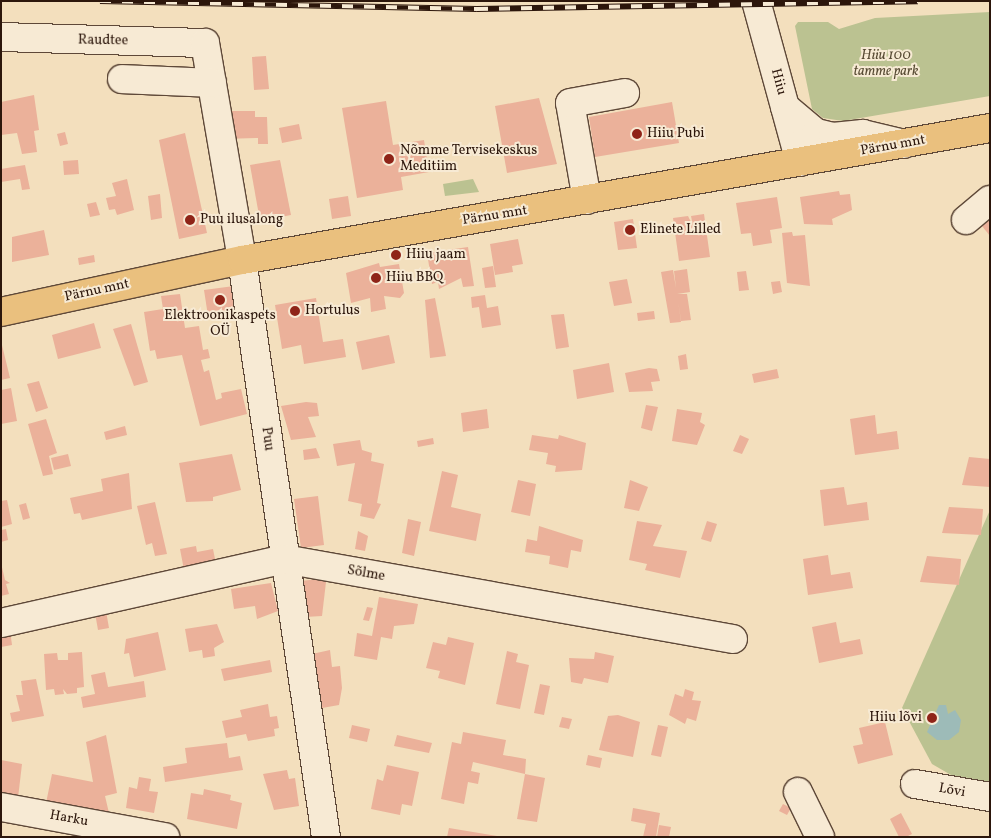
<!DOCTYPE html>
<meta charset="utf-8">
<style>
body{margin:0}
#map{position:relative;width:991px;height:838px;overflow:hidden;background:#f3dfbd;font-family:Vollkorn,serif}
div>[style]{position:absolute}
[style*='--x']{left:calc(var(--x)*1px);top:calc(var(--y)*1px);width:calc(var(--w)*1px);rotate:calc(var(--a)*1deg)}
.green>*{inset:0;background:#bbc291}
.water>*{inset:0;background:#9dbbb8}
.building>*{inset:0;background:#ebb19a}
.roads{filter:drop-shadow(1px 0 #5e4838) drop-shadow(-1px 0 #5e4838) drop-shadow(0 1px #5e4838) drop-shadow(0 -1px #5e4838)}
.minor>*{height:28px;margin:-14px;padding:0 14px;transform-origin:14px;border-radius:14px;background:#f7ead4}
.major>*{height:28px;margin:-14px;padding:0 14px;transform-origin:14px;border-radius:14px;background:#eac07e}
.rail>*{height:5.5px;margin-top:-2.75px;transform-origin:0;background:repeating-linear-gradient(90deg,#f7ead4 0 11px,#2c160b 0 22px);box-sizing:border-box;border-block:1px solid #2c160b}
.dots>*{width:14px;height:14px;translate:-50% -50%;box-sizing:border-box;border:2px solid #f7ead4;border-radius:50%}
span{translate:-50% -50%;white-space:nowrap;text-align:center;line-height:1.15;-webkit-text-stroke:4px #f7ead4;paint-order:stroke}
.street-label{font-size:14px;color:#2c160b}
.park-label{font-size:14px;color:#574a33;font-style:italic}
.poi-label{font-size:14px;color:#2c160b}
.left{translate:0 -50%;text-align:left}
.right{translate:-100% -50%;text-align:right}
.frame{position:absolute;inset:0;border:2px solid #2c160b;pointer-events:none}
</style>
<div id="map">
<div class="green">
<div style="clip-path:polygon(990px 12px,990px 96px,843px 121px,823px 118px,812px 109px,795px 26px,798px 22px,828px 22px,839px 29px,875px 18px)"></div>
<div style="clip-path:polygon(473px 179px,479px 192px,445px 196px,443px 184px)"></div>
<div style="clip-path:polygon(990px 510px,990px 782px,951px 775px,932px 764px,902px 708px)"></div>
</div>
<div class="water">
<div style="clip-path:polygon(939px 705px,946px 705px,948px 714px,955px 710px,961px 720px,959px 732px,949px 740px,937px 740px,927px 732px)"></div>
</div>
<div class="building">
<div style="clip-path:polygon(266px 56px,269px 89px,254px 90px,252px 57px)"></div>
<div style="clip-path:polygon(34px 95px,39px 130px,34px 131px,37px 152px,22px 154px,17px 133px,1px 135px,1px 102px)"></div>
<div style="clip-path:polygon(539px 98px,557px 164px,507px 173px,495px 106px)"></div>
<div style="clip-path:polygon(386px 101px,393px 145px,424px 140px,429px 172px,401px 177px,403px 190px,357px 198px,342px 108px)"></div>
<div style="clip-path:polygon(672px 102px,679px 143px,595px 157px,589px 117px)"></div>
<div style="clip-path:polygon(232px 111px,255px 111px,255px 117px,267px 117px,268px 144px,258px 144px,258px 138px,223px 139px,223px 117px,232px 117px)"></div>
<div style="clip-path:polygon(299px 124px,302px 139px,282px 143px,279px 128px)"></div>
<div style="clip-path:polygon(65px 132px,68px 144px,60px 146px,57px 134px)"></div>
<div style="clip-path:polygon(185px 133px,207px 233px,179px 239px,159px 140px)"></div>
<div style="clip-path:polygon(78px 160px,79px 174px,64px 175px,63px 161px)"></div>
<div style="clip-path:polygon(280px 160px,291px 215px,260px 221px,250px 165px)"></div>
<div style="clip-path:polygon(25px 165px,30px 189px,22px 190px,20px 179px,1px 182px,1px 169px)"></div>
<div style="clip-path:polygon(127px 179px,134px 210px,117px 215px,115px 209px,109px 210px,106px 198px,116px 196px,112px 183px)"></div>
<div style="clip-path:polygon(839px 191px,840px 195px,850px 194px,852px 210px,832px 219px,833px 225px,804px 224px,800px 197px)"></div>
<div style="clip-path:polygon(160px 194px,162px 218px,151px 220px,148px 196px)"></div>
<div style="clip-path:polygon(348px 196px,351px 216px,332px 219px,329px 199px)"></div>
<div style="clip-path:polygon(777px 197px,782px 228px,770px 230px,772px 243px,753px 246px,751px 233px,741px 234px,736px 203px)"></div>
<div style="clip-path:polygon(96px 202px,100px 215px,90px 217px,87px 204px)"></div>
<div style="clip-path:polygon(704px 214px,710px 257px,679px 261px,673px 218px,688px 216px,693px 226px,691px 216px)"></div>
<div style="clip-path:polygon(633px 219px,637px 248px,618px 250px,614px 222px)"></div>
<div style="clip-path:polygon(990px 220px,990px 236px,982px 226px)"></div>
<div style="clip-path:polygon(44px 230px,49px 255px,12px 262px,12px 237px)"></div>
<div style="clip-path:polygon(792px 232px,793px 236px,805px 235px,810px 286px,787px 283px,782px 233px)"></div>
<div style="clip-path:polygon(518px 239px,523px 264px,512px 266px,513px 272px,495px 275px,490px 244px)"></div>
<div style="clip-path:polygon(468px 247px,474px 286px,463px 287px,461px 278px,439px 289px,438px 282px,432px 284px,427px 253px)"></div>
<div style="clip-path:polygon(94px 255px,95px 262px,79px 265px,78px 258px)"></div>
<div style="clip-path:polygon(379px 263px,380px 267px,399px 264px,404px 293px,400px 298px,384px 296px,386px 309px,371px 312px,370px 298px,351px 303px,346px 273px)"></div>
<div style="clip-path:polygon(493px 266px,496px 287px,485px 288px,482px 268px)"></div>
<div style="clip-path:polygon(687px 269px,690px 292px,677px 294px,687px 294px,691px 320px,681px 321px,678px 300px,681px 322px,670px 323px,661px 272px,673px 270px,676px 288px,674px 271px)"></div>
<div style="clip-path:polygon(746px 271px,749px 290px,739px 291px,737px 272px)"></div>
<div style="clip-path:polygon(627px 279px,632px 303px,614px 306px,609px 282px)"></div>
<div style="clip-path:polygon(780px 281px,782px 292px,773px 294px,771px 282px)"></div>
<div style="clip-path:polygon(234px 286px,238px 311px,208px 316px,204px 290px)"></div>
<div style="clip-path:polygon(180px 294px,185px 328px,199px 326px,203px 350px,208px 349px,210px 358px,201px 360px,204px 372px,209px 370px,216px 400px,222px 398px,221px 393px,241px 389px,247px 414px,200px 426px,182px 355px,157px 359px,155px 350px,150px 351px,144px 312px,163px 309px,161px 296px)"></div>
<div style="clip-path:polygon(485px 295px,487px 308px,498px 306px,501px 325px,482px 328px,479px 307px,472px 308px,471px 297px)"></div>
<div style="clip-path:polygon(316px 298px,323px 342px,343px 339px,346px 357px,304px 364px,301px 345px,282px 349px,275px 305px)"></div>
<div style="clip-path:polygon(435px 298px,446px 356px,430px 358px,425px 300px)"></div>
<div style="clip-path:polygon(654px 311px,655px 319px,638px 321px,637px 313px)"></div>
<div style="clip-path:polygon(564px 314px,569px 347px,556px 349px,551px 315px)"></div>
<div style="clip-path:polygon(94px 323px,101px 348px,58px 359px,52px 335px)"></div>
<div style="clip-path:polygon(131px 324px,148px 382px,134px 386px,113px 329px)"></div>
<div style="clip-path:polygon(389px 335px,395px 363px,362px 370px,356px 342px)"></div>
<div style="clip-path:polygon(1px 341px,10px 378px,1px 380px)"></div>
<div style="clip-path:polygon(686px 354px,688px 369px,680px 370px,678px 356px)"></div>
<div style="clip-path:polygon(609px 363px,614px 392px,577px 399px,573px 370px)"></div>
<div style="clip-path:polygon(649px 368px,657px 369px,660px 381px,651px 382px,653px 391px,629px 392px,625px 373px)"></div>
<div style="clip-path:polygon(777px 369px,779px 378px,754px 383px,752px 374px)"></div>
<div style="clip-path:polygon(39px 381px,48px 408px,36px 412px,27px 384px)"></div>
<div style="clip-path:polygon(11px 388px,17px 421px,1px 424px,1px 390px)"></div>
<div style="clip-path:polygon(306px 402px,317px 403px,319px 416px,308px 417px,316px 437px,291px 440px,281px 406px)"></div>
<div style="clip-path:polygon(646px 405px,658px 407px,652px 431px,641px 428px)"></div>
<div style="clip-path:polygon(487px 409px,489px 428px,463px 432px,461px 413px)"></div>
<div style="clip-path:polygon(677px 409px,702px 413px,700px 422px,705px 425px,697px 445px,672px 441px)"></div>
<div style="clip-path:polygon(875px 415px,877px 434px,897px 431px,899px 449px,855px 455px,850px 419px)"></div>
<div style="clip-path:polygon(46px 419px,57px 453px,49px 456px,53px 474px,43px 476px,28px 424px)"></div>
<div style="clip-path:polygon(125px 426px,127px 435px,106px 440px,104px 432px)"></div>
<div style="clip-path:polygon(532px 435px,558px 439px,559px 435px,586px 443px,582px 470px,555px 472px,556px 466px,546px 464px,548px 453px,529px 450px)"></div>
<div style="clip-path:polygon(740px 435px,749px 439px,742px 454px,733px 451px)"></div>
<div style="clip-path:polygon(433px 438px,434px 444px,418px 447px,417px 441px)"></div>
<div style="clip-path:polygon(360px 440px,362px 450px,372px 453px,371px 461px,384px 464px,377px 503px,381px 504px,374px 519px,360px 516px,362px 504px,348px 501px,355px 463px,337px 466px,333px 444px)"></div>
<div style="clip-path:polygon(316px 448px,320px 458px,304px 460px,303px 450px)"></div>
<div style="clip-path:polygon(68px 454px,71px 466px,54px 470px,51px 458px)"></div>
<div style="clip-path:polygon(232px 454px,241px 490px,213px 497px,213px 501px,186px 502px,179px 463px)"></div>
<div style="clip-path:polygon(969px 457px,990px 459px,990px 487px,962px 485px)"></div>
<div style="clip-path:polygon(442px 471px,458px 475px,451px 507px,481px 514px,476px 541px,429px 531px)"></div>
<div style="clip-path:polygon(129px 473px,132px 509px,82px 520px,80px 513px,74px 514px,70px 498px,103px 491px,101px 479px)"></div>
<div style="clip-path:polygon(518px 480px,536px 484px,530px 516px,511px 512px)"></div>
<div style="clip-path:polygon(630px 480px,648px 487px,639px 511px,624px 508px)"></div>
<div style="clip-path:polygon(844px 487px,847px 505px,867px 502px,869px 520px,824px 526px,820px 490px)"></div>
<div style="clip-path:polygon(318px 496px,324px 545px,301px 548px,294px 499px)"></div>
<div style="clip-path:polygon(7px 500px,12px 524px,1px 527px,1px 501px)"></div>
<div style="clip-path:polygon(155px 502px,167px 554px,155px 556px,152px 543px,146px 545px,137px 506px)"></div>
<div style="clip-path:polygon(26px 503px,30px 518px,23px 520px,19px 505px)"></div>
<div style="clip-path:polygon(949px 507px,983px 509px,981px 535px,942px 533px)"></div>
<div style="clip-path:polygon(408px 519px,421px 522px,414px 556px,402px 553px)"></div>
<div style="clip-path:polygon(637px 521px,662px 525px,653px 546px,687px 551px,680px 578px,645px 570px,647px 564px,629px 560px)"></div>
<div style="clip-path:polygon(707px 521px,717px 524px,711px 542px,701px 539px)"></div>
<div style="clip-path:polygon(539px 526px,583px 540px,581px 552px,571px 550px,568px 568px,549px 564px,550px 556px,525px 552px,527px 539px,537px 541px)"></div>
<div style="clip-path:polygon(6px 529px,8px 540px,1px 542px,1px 530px)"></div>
<div style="clip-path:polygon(358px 531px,368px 536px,365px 551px,355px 549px)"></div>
<div style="clip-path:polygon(196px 546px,197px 552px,213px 549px,216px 564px,184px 570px,180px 549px)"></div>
<div style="clip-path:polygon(828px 555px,831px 575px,850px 572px,853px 588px,808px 595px,803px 559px)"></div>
<div style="clip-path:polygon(927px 556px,961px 559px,959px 585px,920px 582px)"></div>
<div style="clip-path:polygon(1px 563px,5px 580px,10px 583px,6px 584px,9px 594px,1px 596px)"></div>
<div style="clip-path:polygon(318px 579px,326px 582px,322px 616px,305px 617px,301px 581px)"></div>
<div style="clip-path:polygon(271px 583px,278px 611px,257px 619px,255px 606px,234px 609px,231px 589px)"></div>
<div style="clip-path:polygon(379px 597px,418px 604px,414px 624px,394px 626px,392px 639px,381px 637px,377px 660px,354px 656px,357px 633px,372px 636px)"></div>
<div style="clip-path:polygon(367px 607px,373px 608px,369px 621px,363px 620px)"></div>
<div style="clip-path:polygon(106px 611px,109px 628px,98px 630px,95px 613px)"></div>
<div style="clip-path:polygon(836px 622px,840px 643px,860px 639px,863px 654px,819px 663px,812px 627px)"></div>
<div style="clip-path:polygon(217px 624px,224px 642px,214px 648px,215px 656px,203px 658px,202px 650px,189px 652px,185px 629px)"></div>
<div style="clip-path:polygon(10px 630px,12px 645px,1px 647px,1px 632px)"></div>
<div style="clip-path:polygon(158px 632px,166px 670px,134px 677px,129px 653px,124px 654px,126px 639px)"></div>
<div style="clip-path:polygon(448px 637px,474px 643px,465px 685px,438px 678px,440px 671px,426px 668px,433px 642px,446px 645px)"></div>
<div style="clip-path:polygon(330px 650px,332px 667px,340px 666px,342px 688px,339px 705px,322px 708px,312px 654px)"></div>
<div style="clip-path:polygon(507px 651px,518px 654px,516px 662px,529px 665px,520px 709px,496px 704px)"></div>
<div style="clip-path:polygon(82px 652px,84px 687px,77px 688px,77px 693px,67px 694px,63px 689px,64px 694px,55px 695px,54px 689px,46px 690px,44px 654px,57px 653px,58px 660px,68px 660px,68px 653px)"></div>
<div style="clip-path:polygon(595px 652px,614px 656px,608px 683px,584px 678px,582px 684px,571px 682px,569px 658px,594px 659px)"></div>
<div style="clip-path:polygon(270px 660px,272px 672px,224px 681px,221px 669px)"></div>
<div style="clip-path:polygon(105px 672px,108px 687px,144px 681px,146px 697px,83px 708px,81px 697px,95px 694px,91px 675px)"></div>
<div style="clip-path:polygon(36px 679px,44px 716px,12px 722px,10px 713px,20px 711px,16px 695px,23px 695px,21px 681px)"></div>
<div style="clip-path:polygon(540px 684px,550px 686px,544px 715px,534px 713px)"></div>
<div style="clip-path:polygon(685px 689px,694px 692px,692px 700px,701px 701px,696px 721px,687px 718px,685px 724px,669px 715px,675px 694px,683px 697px)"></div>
<div style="clip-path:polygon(268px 704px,270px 717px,277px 716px,279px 728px,274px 729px,275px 736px,248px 741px,246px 734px,226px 738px,222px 721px,242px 717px,240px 710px)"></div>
<div style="clip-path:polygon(618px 715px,640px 722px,633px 757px,599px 750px,608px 716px)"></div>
<div style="clip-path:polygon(562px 717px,572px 719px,569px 729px,559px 727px)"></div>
<div style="clip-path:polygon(885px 722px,893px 755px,858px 764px,853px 746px,863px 744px,859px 728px)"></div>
<div style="clip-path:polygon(352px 725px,370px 729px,367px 742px,349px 738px)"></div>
<div style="clip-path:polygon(658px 725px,668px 727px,661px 757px,651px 755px)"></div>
<div style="clip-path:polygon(463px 732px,506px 740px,503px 755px,526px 759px,525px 774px,473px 762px,471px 771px,480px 773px,478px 784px,468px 782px,464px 804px,441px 799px,452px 742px,461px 744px)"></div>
<div style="clip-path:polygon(106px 735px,117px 793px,105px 796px,109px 813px,46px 803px,52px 774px,93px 782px,86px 742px)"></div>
<div style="clip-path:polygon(397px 735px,432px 743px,429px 753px,394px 746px)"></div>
<div style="clip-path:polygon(227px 743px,229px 758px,240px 756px,243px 770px,165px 782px,163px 767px,187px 763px,185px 748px)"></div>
<div style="clip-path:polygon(588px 755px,602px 758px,600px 768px,586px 765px)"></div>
<div style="clip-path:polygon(1px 760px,22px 764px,18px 798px,1px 793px)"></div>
<div style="clip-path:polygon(387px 765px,419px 772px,412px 806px,402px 804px,400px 815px,371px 809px,377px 779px,383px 781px)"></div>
<div style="clip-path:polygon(287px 770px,289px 779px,295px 778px,299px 806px,274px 810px,263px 774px)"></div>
<div style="clip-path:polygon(525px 774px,545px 778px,537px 822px,517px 819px)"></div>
<div style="clip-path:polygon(139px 777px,151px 779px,149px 791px,158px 792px,154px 813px,126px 808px,129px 787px,137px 789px)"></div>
<div style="clip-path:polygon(204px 789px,231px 795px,230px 800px,242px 803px,237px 829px,187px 819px,191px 793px,203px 795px)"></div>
<div style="clip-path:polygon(783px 804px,791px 808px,787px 815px,779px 811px)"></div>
<div style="clip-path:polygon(633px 808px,660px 813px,656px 837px,643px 837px,646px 824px,631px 821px)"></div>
<div style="clip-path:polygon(901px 813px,912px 834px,906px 837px,899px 837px,890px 819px)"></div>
<div style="clip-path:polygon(659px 825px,671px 827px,669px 837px,657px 837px)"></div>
<div style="clip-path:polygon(449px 828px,497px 836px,497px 837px,447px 837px)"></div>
</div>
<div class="roads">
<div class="minor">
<div style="--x:756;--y:1;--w:167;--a:74.7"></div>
<div style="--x:1;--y:37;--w:204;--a:1.7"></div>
<div style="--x:205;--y:43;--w:220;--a:80.3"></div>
<div style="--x:242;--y:260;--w:583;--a:81.72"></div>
<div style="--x:122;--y:79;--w:90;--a:2.5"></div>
<div style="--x:785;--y:107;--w:40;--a:40"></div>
<div style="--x:816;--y:133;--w:17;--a:13"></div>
<div style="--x:833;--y:137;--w:30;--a:-6"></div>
<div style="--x:863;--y:134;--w:42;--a:13.7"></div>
<div style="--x:587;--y:200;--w:98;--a:-99.9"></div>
<div style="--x:570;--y:103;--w:56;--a:-10.3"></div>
<div style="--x:966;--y:220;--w:31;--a:-40"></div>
<div style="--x:1;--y:623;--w:290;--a:-12.7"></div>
<div style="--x:284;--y:559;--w:456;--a:10.1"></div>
<div style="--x:915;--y:784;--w:76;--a:9.8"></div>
<div style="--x:798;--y:792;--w:50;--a:63.9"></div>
<div style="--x:1;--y:807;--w:167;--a:10.4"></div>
</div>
<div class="major">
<div style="--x:1;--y:312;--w:247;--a:-12.2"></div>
<div style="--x:242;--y:260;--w:760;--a:-10.01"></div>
</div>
</div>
<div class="rail">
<div style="--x:100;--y:1;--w:377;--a:1.2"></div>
<div style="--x:477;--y:9;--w:441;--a:-1"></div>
</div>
<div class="dots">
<div style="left:637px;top:134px;background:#8f2418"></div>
<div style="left:389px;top:159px;background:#8f2418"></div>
<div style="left:190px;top:220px;background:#8f2418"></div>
<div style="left:630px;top:230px;background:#8f2418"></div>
<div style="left:396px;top:255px;background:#8f2418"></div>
<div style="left:376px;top:278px;background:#8f2418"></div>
<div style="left:220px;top:300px;background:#8f2418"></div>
<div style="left:295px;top:311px;background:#8f2418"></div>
<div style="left:932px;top:718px;background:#8f2418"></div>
</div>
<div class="street-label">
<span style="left:103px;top:41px;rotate:1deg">Raudtee</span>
<span style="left:778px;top:82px;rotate:75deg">Hiiu</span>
<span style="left:893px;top:146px;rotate:-10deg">Pärnu mnt</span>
<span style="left:495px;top:216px;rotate:-9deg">Pärnu mnt</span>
<span style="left:97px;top:291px;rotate:-12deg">Pärnu mnt</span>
<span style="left:267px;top:439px;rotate:82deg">Puu</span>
<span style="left:366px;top:574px;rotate:10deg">Sõlme</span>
<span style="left:952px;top:791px;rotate:10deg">Lõvi</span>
<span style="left:69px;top:819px;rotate:10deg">Harku</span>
</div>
<div class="park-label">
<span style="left:886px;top:64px">Hiiu 100<br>tamme park</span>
</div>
<div class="poi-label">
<span class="left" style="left:647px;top:134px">Hiiu Pubi</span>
<span class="left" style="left:400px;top:159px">Nõmme Tervisekeskus<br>Meditiim</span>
<span class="left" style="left:200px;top:220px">Puu ilusalong</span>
<span class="left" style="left:640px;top:230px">Elinete Lilled</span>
<span class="left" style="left:406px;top:255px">Hiiu jaam</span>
<span class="left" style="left:386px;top:278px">Hiiu BBQ</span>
<span class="left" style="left:305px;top:311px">Hortulus</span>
<span style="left:220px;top:324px">Elektroonikaspets<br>OÜ</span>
<span class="right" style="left:922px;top:718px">Hiiu lõvi</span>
</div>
<div class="frame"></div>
</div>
